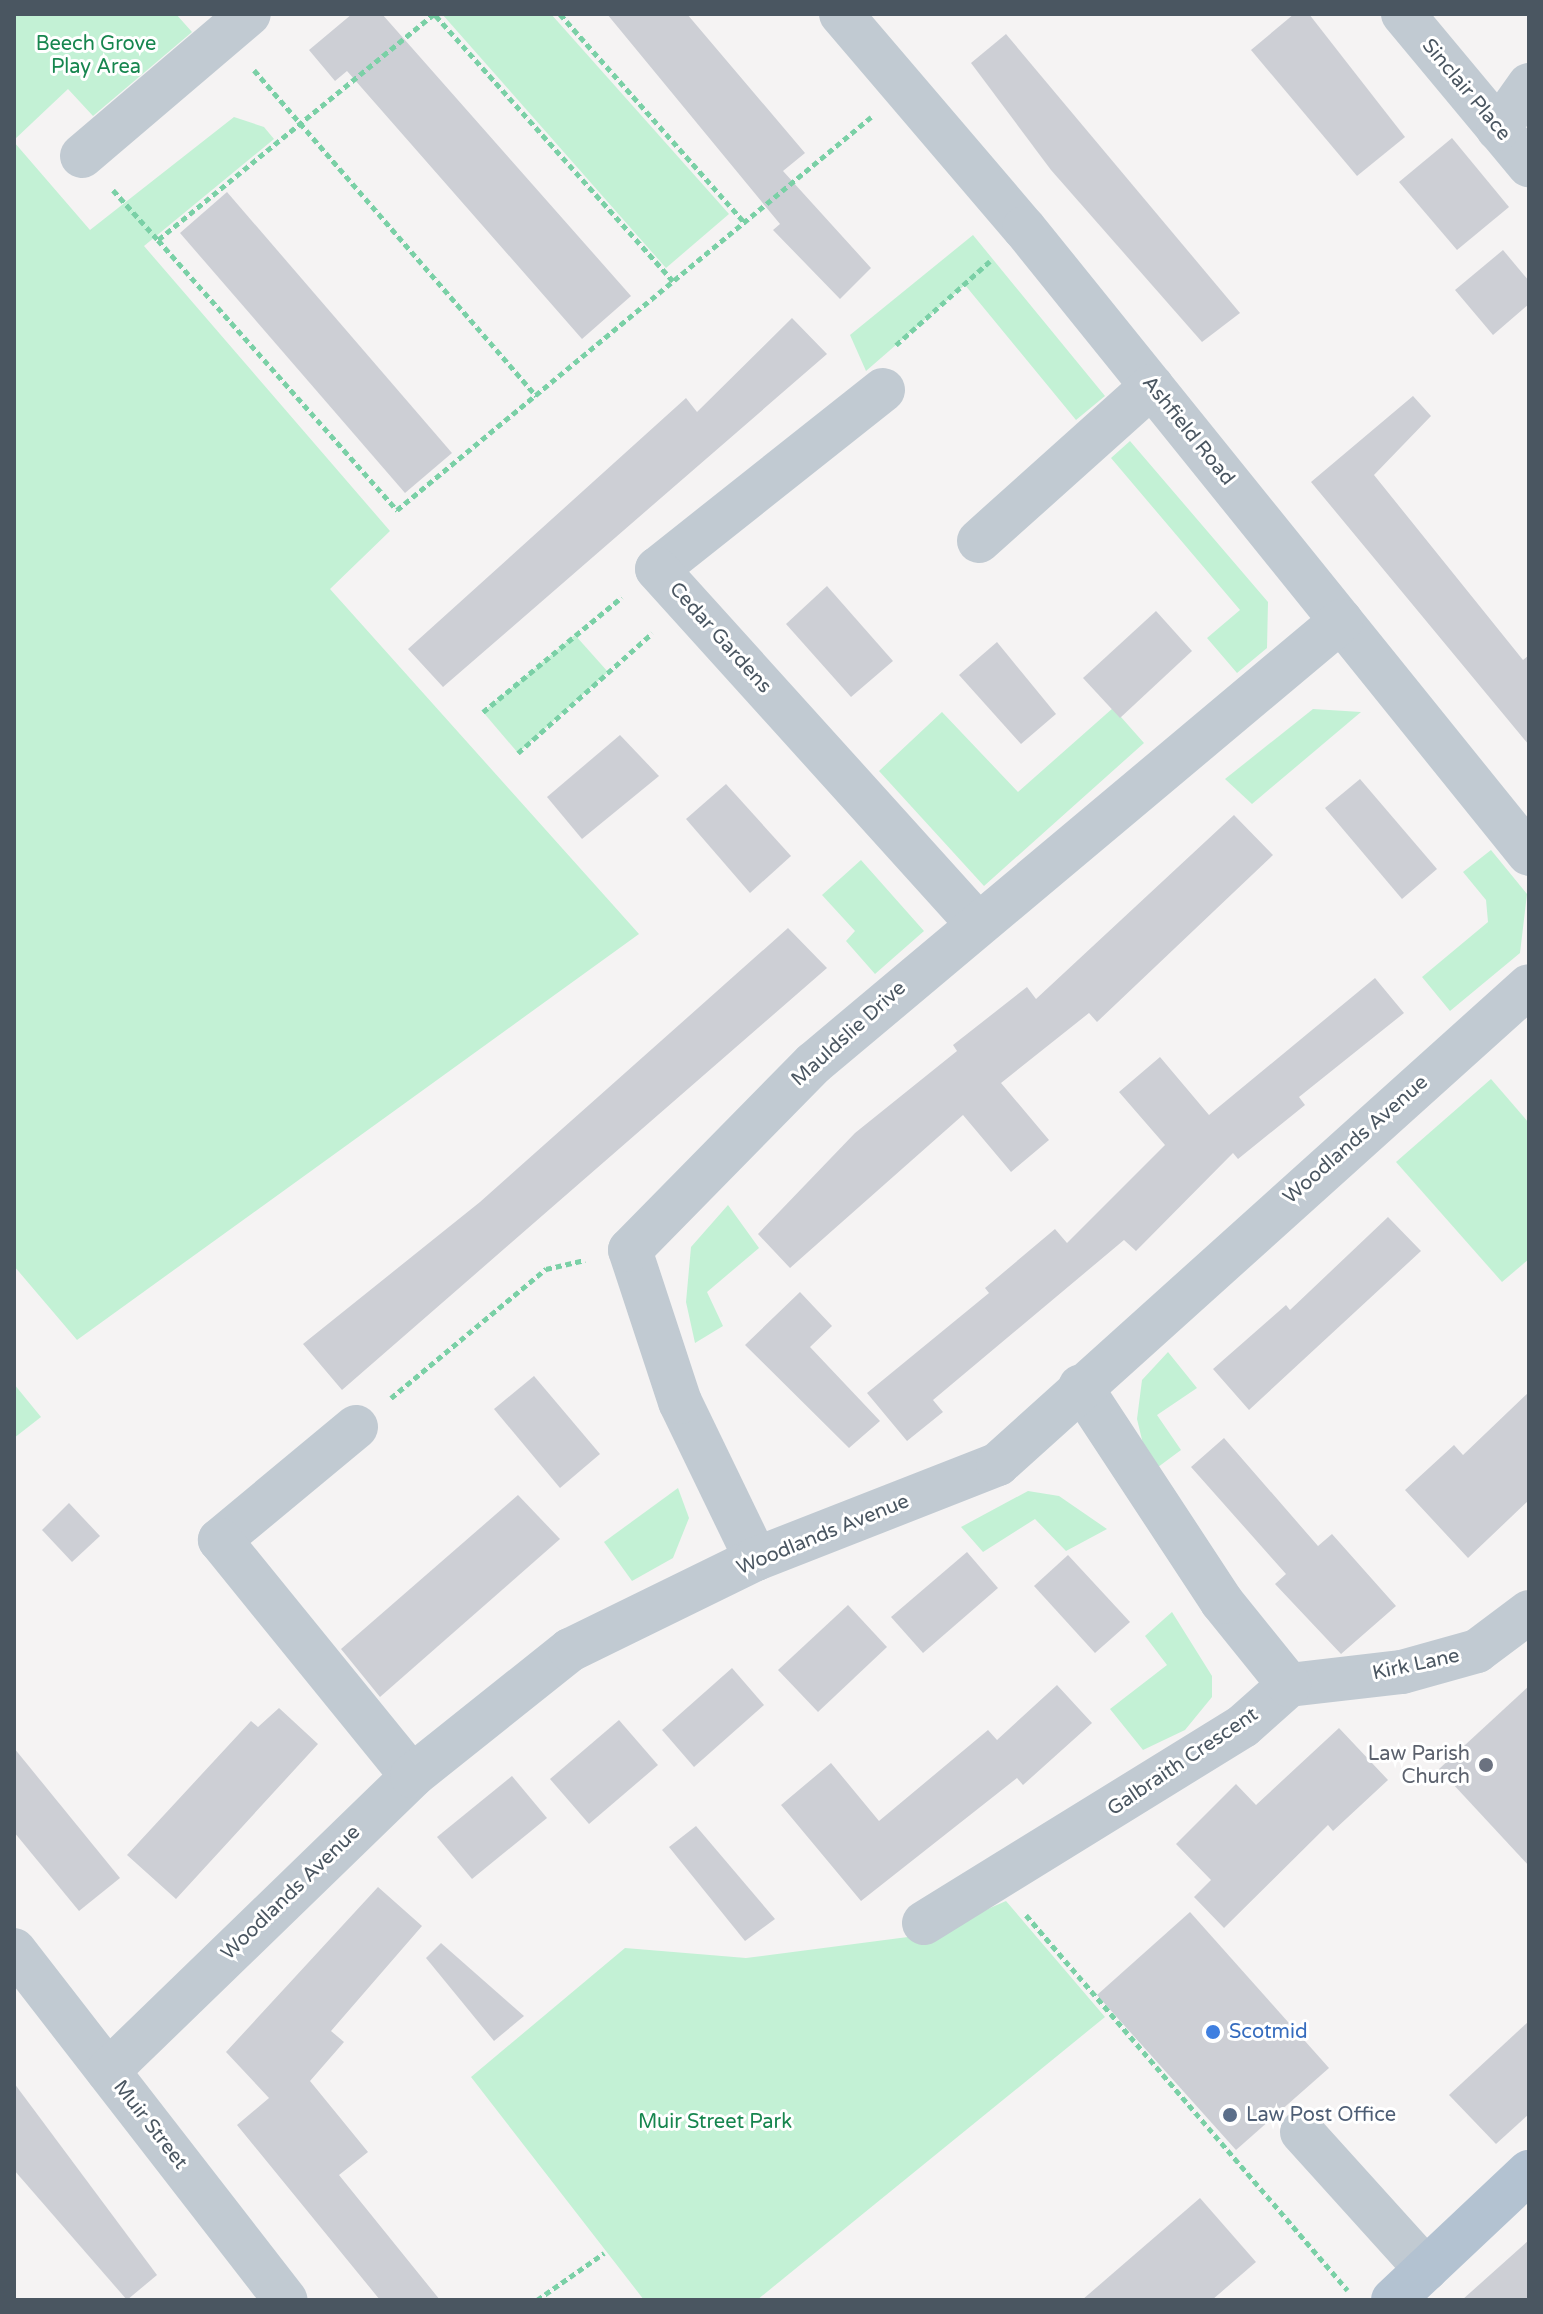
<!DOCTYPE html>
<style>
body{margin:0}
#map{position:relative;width:1543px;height:2314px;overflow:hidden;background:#f5f3f3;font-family:"Varela Round",sans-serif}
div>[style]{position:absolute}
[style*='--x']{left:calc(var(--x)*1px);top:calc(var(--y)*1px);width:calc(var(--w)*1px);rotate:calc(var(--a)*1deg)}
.green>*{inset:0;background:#c3f1d5}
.building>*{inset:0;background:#cdcfd5}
.path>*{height:5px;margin-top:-2.5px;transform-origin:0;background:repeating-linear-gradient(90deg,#7ad0a6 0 6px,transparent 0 10px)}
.minor>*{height:44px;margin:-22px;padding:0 22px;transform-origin:22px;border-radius:22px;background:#c1cad2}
.major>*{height:44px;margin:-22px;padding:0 22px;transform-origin:22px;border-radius:22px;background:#b3c2d1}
.dots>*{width:22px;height:22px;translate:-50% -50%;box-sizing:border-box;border:4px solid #fff;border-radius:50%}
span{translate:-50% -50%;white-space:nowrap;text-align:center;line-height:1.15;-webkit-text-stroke:6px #fff;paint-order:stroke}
.park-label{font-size:20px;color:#17864f}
.street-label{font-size:20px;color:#4a5661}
.worship-label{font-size:20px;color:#5b616d}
.right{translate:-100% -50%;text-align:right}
.shop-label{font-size:20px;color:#366cbe}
.left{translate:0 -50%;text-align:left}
.service-label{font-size:20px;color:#4e5e75}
.frame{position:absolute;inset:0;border:16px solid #4a5661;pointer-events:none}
</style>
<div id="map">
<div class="green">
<div style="clip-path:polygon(14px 14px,176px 14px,192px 32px,93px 116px,68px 89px,14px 140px)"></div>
<div style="clip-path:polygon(442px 14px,551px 14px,729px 214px,666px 268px)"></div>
<div style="clip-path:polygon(234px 117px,264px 127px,274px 139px,144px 246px,390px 531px,330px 589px,639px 934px,77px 1340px,14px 1266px,14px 142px,90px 230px)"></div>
<div style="clip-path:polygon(973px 235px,1105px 396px,1076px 420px,965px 285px,866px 371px,850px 335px)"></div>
<div style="clip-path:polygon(1130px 441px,1268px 602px,1267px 648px,1237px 673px,1207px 638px,1240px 610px,1111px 458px)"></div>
<div style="clip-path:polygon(575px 635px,608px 672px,518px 753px,483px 712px)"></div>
<div style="clip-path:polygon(1113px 708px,1144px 743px,984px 886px,879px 771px,942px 712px,1018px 792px)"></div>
<div style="clip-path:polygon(1313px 709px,1361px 712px,1252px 804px,1225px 779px)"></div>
<div style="clip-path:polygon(1491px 850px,1527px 894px,1520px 953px,1450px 1011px,1422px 977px,1488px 922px,1486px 900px,1463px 872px)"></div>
<div style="clip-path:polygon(861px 860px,924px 931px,875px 974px,846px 941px,855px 931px,822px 895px)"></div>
<div style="clip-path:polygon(1491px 1079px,1529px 1123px,1529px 1259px,1502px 1282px,1396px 1162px)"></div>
<div style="clip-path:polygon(728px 1205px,759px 1248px,707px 1292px,723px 1326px,695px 1343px,686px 1302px,691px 1247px)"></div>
<div style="clip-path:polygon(1168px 1352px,1197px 1388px,1157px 1415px,1181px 1450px,1150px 1473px,1137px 1419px,1142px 1380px)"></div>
<div style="clip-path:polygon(14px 1384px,41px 1417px,14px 1438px)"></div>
<div style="clip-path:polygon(678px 1488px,689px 1518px,673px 1558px,632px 1581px,604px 1542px)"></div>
<div style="clip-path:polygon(1028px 1491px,1059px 1496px,1107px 1529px,1066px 1551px,1035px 1519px,983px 1552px,961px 1527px)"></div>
<div style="clip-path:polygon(1172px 1612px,1212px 1676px,1212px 1697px,1185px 1730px,1143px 1750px,1110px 1709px,1167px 1665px,1145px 1636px)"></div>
<div style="clip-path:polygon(1006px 1901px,1105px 2017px,757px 2300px,644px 2300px,471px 2077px,625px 1948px,746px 1958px,931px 1934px)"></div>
</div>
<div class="building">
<div style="clip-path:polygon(352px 14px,382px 14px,631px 296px,582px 339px,347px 71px,335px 81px,309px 50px)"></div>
<div style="clip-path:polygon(607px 14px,687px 14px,805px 153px,783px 171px,871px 268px,840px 299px,773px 230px,780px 224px)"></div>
<div style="clip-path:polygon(1294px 14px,1309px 14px,1405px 137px,1357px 176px,1251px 50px)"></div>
<div style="clip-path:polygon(1006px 34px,1240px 313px,1202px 342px,1051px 170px,971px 63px)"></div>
<div style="clip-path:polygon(1452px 138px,1509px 207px,1457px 250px,1399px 182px)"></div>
<div style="clip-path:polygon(227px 192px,452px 453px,405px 493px,180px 233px)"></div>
<div style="clip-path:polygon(1503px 250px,1529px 281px,1529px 304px,1493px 335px,1455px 290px)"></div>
<div style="clip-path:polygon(792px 318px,827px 354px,443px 687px,408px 649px,686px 398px,697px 412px)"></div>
<div style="clip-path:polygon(1413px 396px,1431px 416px,1374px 475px,1523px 660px,1529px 655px,1529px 745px,1311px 482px)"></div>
<div style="clip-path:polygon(827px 586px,893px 661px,851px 697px,786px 624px)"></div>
<div style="clip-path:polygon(1156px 611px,1192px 651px,1120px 718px,1083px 678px)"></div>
<div style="clip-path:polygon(997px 642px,1056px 714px,1021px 744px,959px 675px)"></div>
<div style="clip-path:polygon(620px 735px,659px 776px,582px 839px,547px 797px)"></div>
<div style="clip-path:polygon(1360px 779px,1437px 869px,1402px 899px,1325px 808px)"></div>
<div style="clip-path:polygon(726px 784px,791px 856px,750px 893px,686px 819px)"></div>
<div style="clip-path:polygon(1234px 815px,1273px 855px,1097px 1022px,1089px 1013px,1001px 1083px,1049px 1140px,1011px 1172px,963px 1115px,790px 1268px,758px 1234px,855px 1133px,957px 1051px,953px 1045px,1027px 987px,1036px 999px)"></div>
<div style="clip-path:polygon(788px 928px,827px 968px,342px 1390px,303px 1344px,480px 1202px)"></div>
<div style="clip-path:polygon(1375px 978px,1404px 1013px,1299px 1097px,1305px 1105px,1238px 1159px,1233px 1153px,1136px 1251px,1124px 1240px,933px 1400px,943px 1412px,907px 1441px,867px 1393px,989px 1293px,985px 1288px,1055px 1229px,1067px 1243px,1165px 1145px,1119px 1092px,1160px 1057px,1209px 1115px)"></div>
<div style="clip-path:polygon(1388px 1217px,1421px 1251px,1249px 1410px,1213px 1369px,1286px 1305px,1290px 1310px)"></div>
<div style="clip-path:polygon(800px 1292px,832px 1326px,810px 1347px,880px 1421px,849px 1448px,745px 1345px)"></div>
<div style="clip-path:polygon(534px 1376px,600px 1454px,560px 1488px,494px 1409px)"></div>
<div style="clip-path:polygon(1529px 1392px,1529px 1500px,1468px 1558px,1405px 1490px,1454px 1445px,1463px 1455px)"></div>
<div style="clip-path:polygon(1224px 1438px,1318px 1546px,1332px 1534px,1396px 1606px,1341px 1654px,1275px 1584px,1286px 1574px,1191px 1467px)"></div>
<div style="clip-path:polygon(518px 1495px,560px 1539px,380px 1697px,341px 1649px)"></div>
<div style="clip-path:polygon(69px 1503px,100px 1536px,72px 1562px,42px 1530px)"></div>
<div style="clip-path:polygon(967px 1552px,998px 1588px,923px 1653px,891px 1617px)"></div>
<div style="clip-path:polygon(1068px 1555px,1130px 1622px,1095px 1653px,1034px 1586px)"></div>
<div style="clip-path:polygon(848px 1605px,887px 1647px,818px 1712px,778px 1670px)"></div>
<div style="clip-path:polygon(732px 1668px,764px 1705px,694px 1767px,662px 1730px)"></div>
<div style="clip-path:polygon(1057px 1685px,1092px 1723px,1023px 1785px,1017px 1778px,861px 1901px,781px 1805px,831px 1763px,879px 1821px,988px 1730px,997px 1740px)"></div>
<div style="clip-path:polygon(1529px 1686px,1529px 1866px,1439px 1769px)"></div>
<div style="clip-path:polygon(279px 1708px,318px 1744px,176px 1899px,127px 1855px,251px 1721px,258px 1727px)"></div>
<div style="clip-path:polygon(619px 1720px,658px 1765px,589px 1824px,550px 1779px)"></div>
<div style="clip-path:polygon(1339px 1728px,1388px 1780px,1333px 1831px,1328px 1825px,1224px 1928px,1194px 1897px,1211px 1880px,1176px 1844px,1236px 1784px,1256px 1805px)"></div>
<div style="clip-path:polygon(14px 1748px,120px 1878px,79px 1911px,14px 1832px)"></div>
<div style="clip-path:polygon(512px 1776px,547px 1818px,472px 1879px,437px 1837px)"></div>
<div style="clip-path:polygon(696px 1826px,775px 1919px,745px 1941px,669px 1847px)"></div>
<div style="clip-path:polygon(378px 1887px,422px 1926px,331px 2031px,344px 2042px,310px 2081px,368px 2152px,339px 2175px,440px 2300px,380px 2300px,237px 2125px,269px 2098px,226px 2052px)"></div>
<div style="clip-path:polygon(1190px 1912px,1329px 2068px,1236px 2150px,1097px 1995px)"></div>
<div style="clip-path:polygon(441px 1943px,524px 2016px,494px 2041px,426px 1958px)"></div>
<div style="clip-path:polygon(1529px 2021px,1529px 2114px,1496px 2144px,1449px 2095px)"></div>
<div style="clip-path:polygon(14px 2083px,157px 2275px,127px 2300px,14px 2170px)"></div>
<div style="clip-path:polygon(1200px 2198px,1256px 2262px,1212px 2300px,1082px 2300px)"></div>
<div style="clip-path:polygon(1529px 2240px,1529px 2300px,1462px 2300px)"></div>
</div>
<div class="path">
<div style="--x:560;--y:14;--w:278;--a:48.5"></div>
<div style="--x:254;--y:70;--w:431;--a:49.1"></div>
<div style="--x:113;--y:190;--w:67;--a:48"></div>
<div style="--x:673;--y:281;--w:358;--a:-131.8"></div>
<div style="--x:434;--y:14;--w:357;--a:140.7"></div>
<div style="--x:158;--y:240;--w:361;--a:48.5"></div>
<div style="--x:397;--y:510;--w:616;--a:-39.66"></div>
<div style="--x:896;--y:345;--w:126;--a:-41.8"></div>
<div style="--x:483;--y:712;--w:180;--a:-39.6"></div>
<div style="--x:518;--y:753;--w:180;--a:-41.8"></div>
<div style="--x:391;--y:1398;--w:202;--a:-39.8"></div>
<div style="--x:546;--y:1269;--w:40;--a:-13"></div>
<div style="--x:1026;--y:1915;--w:494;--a:49.4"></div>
<div style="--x:537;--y:2300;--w:82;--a:-35"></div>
</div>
<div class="minor">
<div style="--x:841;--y:14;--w:282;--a:49.5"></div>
<div style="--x:1024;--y:228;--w:804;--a:51.11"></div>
<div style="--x:1403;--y:14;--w:197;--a:50.2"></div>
<div style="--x:1498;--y:129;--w:54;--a:-54.8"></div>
<div style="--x:82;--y:156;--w:219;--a:-40.4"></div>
<div style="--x:883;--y:390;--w:288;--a:141.6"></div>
<div style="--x:657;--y:569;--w:474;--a:47.9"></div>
<div style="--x:979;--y:541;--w:232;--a:-41.9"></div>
<div style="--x:356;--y:1427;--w:177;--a:140.3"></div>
<div style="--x:220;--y:1540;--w:304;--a:50.9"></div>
<div style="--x:756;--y:1559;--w:174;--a:-115.8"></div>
<div style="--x:680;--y:1402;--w:160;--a:-108.2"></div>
<div style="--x:630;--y:1250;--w:262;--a:-45.5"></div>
<div style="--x:814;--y:1063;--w:688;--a:-39.99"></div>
<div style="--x:1289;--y:1685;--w:114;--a:-6.6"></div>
<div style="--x:1402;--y:1672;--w:78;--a:-15.6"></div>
<div style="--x:1477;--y:1651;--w:65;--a:-36.9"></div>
<div style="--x:924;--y:1923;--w:375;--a:-31.7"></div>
<div style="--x:1243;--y:1726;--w:62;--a:-41.7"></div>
<div style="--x:1289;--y:1685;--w:107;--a:-128.9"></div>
<div style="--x:1222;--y:1602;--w:258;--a:-123.3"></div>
<div style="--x:14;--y:1950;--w:443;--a:52.2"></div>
<div style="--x:108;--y:2071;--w:424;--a:-44.1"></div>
<div style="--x:412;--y:1776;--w:202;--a:-38.6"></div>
<div style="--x:570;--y:1650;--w:207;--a:-26.1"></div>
<div style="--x:756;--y:1559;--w:260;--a:-21.4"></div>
<div style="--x:998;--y:1464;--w:714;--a:-41.99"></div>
<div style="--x:1302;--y:2132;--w:185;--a:47.9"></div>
</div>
<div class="major">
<div style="--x:1393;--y:2300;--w:187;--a:-43.3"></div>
</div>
<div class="dots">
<div style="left:1486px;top:1765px;background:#6b7280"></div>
<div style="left:1213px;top:2032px;background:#3f7fe0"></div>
<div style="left:1230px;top:2115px;background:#5c6f8a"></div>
</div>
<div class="park-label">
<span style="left:96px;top:56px">Beech Grove<br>Play Area</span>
<span style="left:715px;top:2122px">Muir Street Park</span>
</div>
<div class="street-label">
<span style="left:1466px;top:90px;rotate:50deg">Sinclair Place</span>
<span style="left:1188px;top:431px;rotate:51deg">Ashfield Road</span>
<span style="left:720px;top:638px;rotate:48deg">Cedar Gardens</span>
<span style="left:849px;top:1034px;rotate:-42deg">Mauldslie Drive</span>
<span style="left:1356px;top:1140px;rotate:-41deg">Woodlands Avenue</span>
<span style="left:823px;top:1535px;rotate:-22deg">Woodlands Avenue</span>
<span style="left:1416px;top:1665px;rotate:-12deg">Kirk Lane</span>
<span style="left:1183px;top:1762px;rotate:-34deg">Galbraith Crescent</span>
<span style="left:291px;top:1893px;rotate:-44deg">Woodlands Avenue</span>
<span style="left:150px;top:2125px;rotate:52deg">Muir Street</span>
</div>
<div class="worship-label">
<span class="right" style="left:1470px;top:1766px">Law Parish<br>Church</span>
</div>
<div class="shop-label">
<span class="left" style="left:1229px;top:2032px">Scotmid</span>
</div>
<div class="service-label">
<span class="left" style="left:1246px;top:2115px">Law Post Office</span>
</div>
<div class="frame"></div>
</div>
